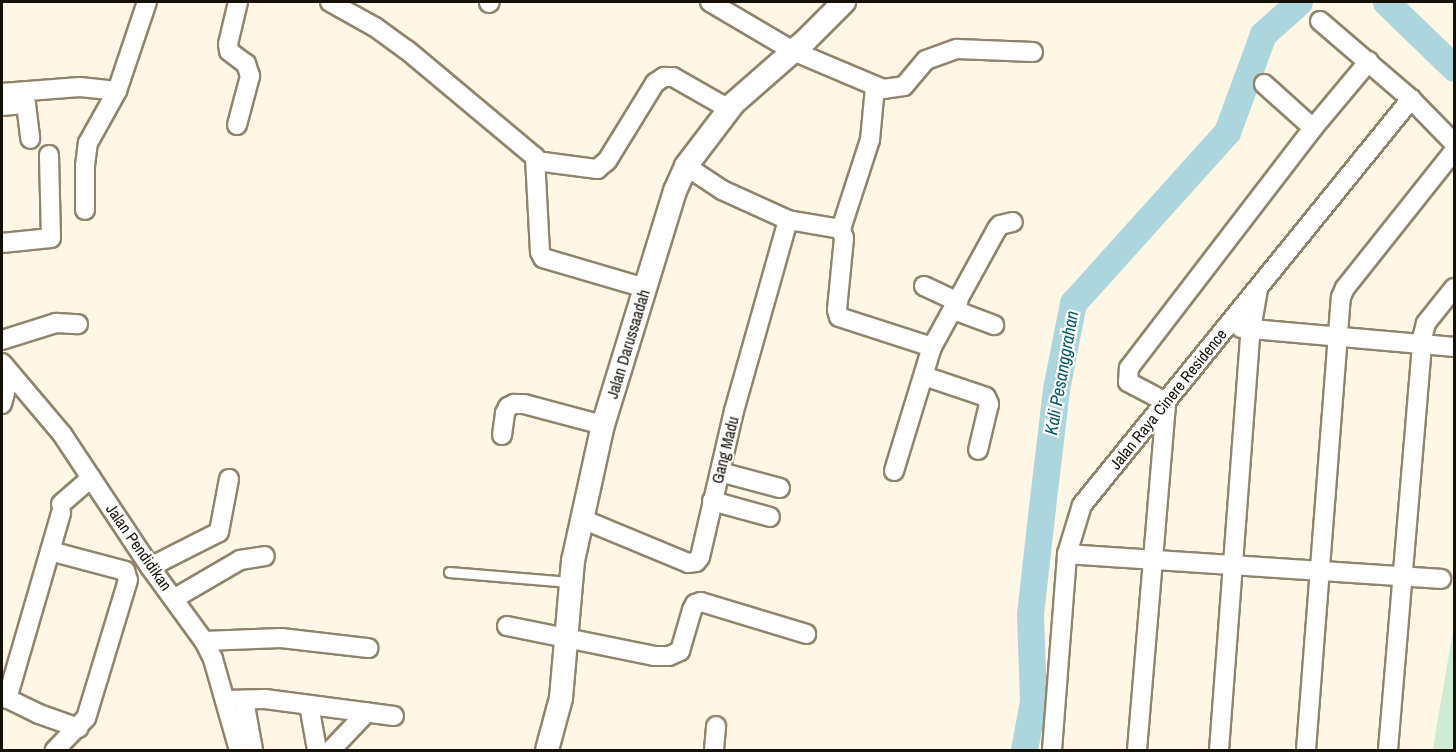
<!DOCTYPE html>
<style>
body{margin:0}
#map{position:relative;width:1456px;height:752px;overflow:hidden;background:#fef7e6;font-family:"Archivo Narrow",sans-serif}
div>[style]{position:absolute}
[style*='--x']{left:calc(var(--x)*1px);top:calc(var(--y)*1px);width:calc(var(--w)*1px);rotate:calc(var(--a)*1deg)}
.green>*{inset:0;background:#ceebd3}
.river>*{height:27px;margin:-13.5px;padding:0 13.5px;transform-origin:13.5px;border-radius:13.5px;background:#acd5dd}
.roads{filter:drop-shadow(2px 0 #90856c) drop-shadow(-2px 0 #90856c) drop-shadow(0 2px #90856c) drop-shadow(0 -2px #90856c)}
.service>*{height:9px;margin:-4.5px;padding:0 4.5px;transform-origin:4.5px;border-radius:4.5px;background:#fff}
.minor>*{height:18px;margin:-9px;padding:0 9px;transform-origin:9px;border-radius:9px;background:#fff}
.tertiary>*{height:22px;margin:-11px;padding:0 11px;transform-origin:11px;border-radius:11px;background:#fff}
span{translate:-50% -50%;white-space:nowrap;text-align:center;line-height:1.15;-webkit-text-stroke:4.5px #fff;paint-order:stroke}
.street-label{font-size:16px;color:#151108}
.water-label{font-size:18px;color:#015967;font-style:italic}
.frame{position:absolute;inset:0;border:3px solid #151108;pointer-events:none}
</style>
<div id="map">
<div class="green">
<div style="clip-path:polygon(1453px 631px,1454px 750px,1433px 750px,1435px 736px)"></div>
</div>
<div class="river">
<div style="--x:1386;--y:2;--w:95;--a:44.1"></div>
<div style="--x:1024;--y:750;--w:50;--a:-79.6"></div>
<div style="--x:1033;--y:701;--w:87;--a:-92"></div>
<div style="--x:1030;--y:614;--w:108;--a:-83.6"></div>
<div style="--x:1042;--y:507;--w:119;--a:-83.2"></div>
<div style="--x:1056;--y:389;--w:88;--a:-78.8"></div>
<div style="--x:1073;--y:303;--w:230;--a:-48"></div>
<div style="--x:1227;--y:132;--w:104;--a:-69.8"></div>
<div style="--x:1263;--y:34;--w:48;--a:-41.6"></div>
</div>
<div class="roads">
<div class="service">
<div style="--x:449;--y:572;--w:121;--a:4.7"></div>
</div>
<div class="minor">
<div style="--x:330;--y:2;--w:51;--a:29.1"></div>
<div style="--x:375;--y:27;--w:39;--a:36"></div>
<div style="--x:407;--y:50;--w:167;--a:39.9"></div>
<div style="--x:535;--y:157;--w:95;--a:87"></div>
<div style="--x:540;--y:252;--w:7;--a:63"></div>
<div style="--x:543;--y:258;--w:106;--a:16.4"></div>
<div style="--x:710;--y:2;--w:96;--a:30.6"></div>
<div style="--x:793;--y:51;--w:98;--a:22.9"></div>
<div style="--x:883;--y:89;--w:21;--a:-8"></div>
<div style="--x:904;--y:86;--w:34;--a:-50"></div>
<div style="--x:926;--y:60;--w:33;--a:-20"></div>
<div style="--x:957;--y:49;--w:76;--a:2.3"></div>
<div style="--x:489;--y:3;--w:1;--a:-45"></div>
<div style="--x:1320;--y:21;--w:120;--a:40.6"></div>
<div style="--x:1411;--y:99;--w:62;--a:45.7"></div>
<div style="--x:1264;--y:84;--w:66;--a:41.9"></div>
<div style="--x:2;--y:93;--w:78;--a:-4.4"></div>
<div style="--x:80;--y:87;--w:37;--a:6"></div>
<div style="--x:117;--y:91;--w:94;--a:-71.4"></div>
<div style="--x:2;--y:106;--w:24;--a:-5"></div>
<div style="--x:26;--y:104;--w:35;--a:83"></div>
<div style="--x:237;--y:125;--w:51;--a:-75.1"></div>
<div style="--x:250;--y:76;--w:13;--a:-108"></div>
<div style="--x:246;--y:64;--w:21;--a:-143"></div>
<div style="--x:229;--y:51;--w:7;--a:-98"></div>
<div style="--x:228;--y:44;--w:43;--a:-76.6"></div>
<div style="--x:536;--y:161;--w:62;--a:7.5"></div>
<div style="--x:597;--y:169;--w:13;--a:-39"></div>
<div style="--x:607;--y:161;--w:92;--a:-58.4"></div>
<div style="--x:655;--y:83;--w:11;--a:-34"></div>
<div style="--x:664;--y:77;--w:9;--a:0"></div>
<div style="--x:673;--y:77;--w:64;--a:29.7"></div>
<div style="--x:686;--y:166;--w:43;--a:33.7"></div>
<div style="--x:722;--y:190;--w:72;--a:24.4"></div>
<div style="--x:788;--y:220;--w:54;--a:9.6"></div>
<div style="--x:841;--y:229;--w:9;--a:72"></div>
<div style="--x:844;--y:238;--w:72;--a:95.6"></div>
<div style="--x:837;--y:310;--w:7;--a:74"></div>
<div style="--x:839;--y:317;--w:98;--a:17.9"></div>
<div style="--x:85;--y:210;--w:44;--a:-90"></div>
<div style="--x:85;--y:166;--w:23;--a:-83"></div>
<div style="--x:88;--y:143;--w:60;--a:-60.9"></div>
<div style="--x:841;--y:229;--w:94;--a:-72"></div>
<div style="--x:870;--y:140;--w:53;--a:-84.6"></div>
<div style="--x:2;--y:243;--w:49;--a:-5.8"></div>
<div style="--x:51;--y:238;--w:83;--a:-91.4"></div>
<div style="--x:924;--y:286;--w:38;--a:25"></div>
<div style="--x:954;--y:310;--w:43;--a:20.6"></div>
<div style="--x:1241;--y:328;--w:214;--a:5.1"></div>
<div style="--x:2;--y:340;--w:57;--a:-17.5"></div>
<div style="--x:56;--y:323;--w:22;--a:3"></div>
<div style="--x:2;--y:363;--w:93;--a:49.8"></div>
<div style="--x:62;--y:434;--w:159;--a:56.5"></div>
<div style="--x:150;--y:567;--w:92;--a:53.9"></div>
<div style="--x:204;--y:641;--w:20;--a:63"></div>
<div style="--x:213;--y:659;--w:95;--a:74.1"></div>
<div style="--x:924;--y:376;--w:65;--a:18.7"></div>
<div style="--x:986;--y:397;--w:8;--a:67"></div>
<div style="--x:989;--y:404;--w:47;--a:103.4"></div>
<div style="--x:2;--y:404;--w:30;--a:-75"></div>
<div style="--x:502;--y:435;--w:22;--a:-82"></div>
<div style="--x:505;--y:413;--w:7;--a:-63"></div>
<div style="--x:508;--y:407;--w:7;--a:-27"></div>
<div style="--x:514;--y:404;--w:10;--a:0"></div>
<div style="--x:524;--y:404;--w:82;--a:14.9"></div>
<div style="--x:894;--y:471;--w:130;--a:-73"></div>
<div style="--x:932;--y:347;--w:135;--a:-61.2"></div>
<div style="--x:997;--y:229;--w:5;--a:-53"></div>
<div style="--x:1000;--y:225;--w:13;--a:-13"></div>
<div style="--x:720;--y:472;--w:62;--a:14.9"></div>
<div style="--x:712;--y:501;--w:60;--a:15.4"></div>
<div style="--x:61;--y:504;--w:40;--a:-41"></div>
<div style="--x:582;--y:519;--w:115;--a:22.5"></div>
<div style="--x:688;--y:563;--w:8;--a:-7"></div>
<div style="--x:696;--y:562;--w:6;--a:-51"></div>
<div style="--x:700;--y:557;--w:150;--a:-76.9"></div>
<div style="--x:734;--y:411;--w:198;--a:-74.2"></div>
<div style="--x:50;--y:551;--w:78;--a:14.9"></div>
<div style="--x:125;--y:571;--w:9;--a:72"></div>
<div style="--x:128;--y:580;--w:144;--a:106.9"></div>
<div style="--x:86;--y:718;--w:45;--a:134.1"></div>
<div style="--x:1067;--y:554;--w:375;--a:3.8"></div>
<div style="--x:150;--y:567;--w:77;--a:-26.9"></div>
<div style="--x:219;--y:532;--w:54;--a:-79.3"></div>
<div style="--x:175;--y:598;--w:75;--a:-30.3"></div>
<div style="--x:240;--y:560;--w:25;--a:-9"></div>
<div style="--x:507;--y:626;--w:150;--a:11.5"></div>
<div style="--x:654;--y:656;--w:15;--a:0"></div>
<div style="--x:669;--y:656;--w:12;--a:-24"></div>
<div style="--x:680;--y:651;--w:43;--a:-73.7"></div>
<div style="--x:692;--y:610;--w:7;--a:-63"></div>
<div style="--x:695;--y:604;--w:6;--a:-18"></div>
<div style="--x:701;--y:602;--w:110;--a:16.9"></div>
<div style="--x:204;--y:641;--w:77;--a:-2.2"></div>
<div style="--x:281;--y:638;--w:88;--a:6.6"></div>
<div style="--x:2;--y:696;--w:41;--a:25.9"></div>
<div style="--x:39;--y:714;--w:42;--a:19.3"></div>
<div style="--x:7;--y:699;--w:194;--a:-73.8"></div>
<div style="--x:225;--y:700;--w:40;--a:-1.4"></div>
<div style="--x:265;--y:699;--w:130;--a:7.5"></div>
<div style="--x:244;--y:700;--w:51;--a:79.8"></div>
<div style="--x:309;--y:705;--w:46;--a:79.9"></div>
<div style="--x:331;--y:750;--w:52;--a:-46.5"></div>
<div style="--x:714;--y:750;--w:24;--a:-85"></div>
<div style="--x:1052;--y:750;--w:197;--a:-85.6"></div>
<div style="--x:1067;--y:554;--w:51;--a:-73"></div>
<div style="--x:1082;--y:505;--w:523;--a:-50.98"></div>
<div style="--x:1137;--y:750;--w:349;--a:-85.2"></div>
<div style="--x:1166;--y:402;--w:43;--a:-152.2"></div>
<div style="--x:1128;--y:382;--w:14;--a:-86"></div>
<div style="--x:1129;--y:368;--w:302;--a:-52.5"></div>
<div style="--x:1313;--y:128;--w:87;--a:-50.1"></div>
<div style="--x:1219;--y:750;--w:422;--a:-85.7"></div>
<div style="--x:1251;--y:329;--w:40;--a:-80"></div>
<div style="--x:1306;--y:750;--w:454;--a:-85.6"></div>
<div style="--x:1341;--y:297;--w:10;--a:-66"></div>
<div style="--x:1345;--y:288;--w:175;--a:-51.5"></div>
<div style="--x:1388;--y:750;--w:416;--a:-85.2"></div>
<div style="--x:1423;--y:335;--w:12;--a:-76"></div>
<div style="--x:1426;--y:323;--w:45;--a:-51.3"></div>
</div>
<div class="tertiary">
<div style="--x:547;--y:750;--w:54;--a:-74.9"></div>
<div style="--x:561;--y:698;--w:138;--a:-85"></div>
<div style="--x:573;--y:561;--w:139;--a:-77.6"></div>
<div style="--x:603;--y:425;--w:245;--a:-72.9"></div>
<div style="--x:675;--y:191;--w:27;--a:-66"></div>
<div style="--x:686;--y:166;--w:79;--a:-52.7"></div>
<div style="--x:734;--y:103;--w:96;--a:-41.2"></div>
<div style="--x:806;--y:40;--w:54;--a:-45"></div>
</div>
</div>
<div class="street-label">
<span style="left:628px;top:344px;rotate:-73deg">Jalan Darussaadah</span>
<span style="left:1168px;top:399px;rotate:-51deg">Jalan Raya Cinere Residence</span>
<span style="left:725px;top:450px;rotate:-76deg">Gang Madu</span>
<span style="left:139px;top:547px;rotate:55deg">Jalan Pendidikan</span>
</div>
<div class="water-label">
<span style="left:1062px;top:373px;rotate:-80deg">Kali Pesanggrahan</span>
</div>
<div class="frame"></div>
</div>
